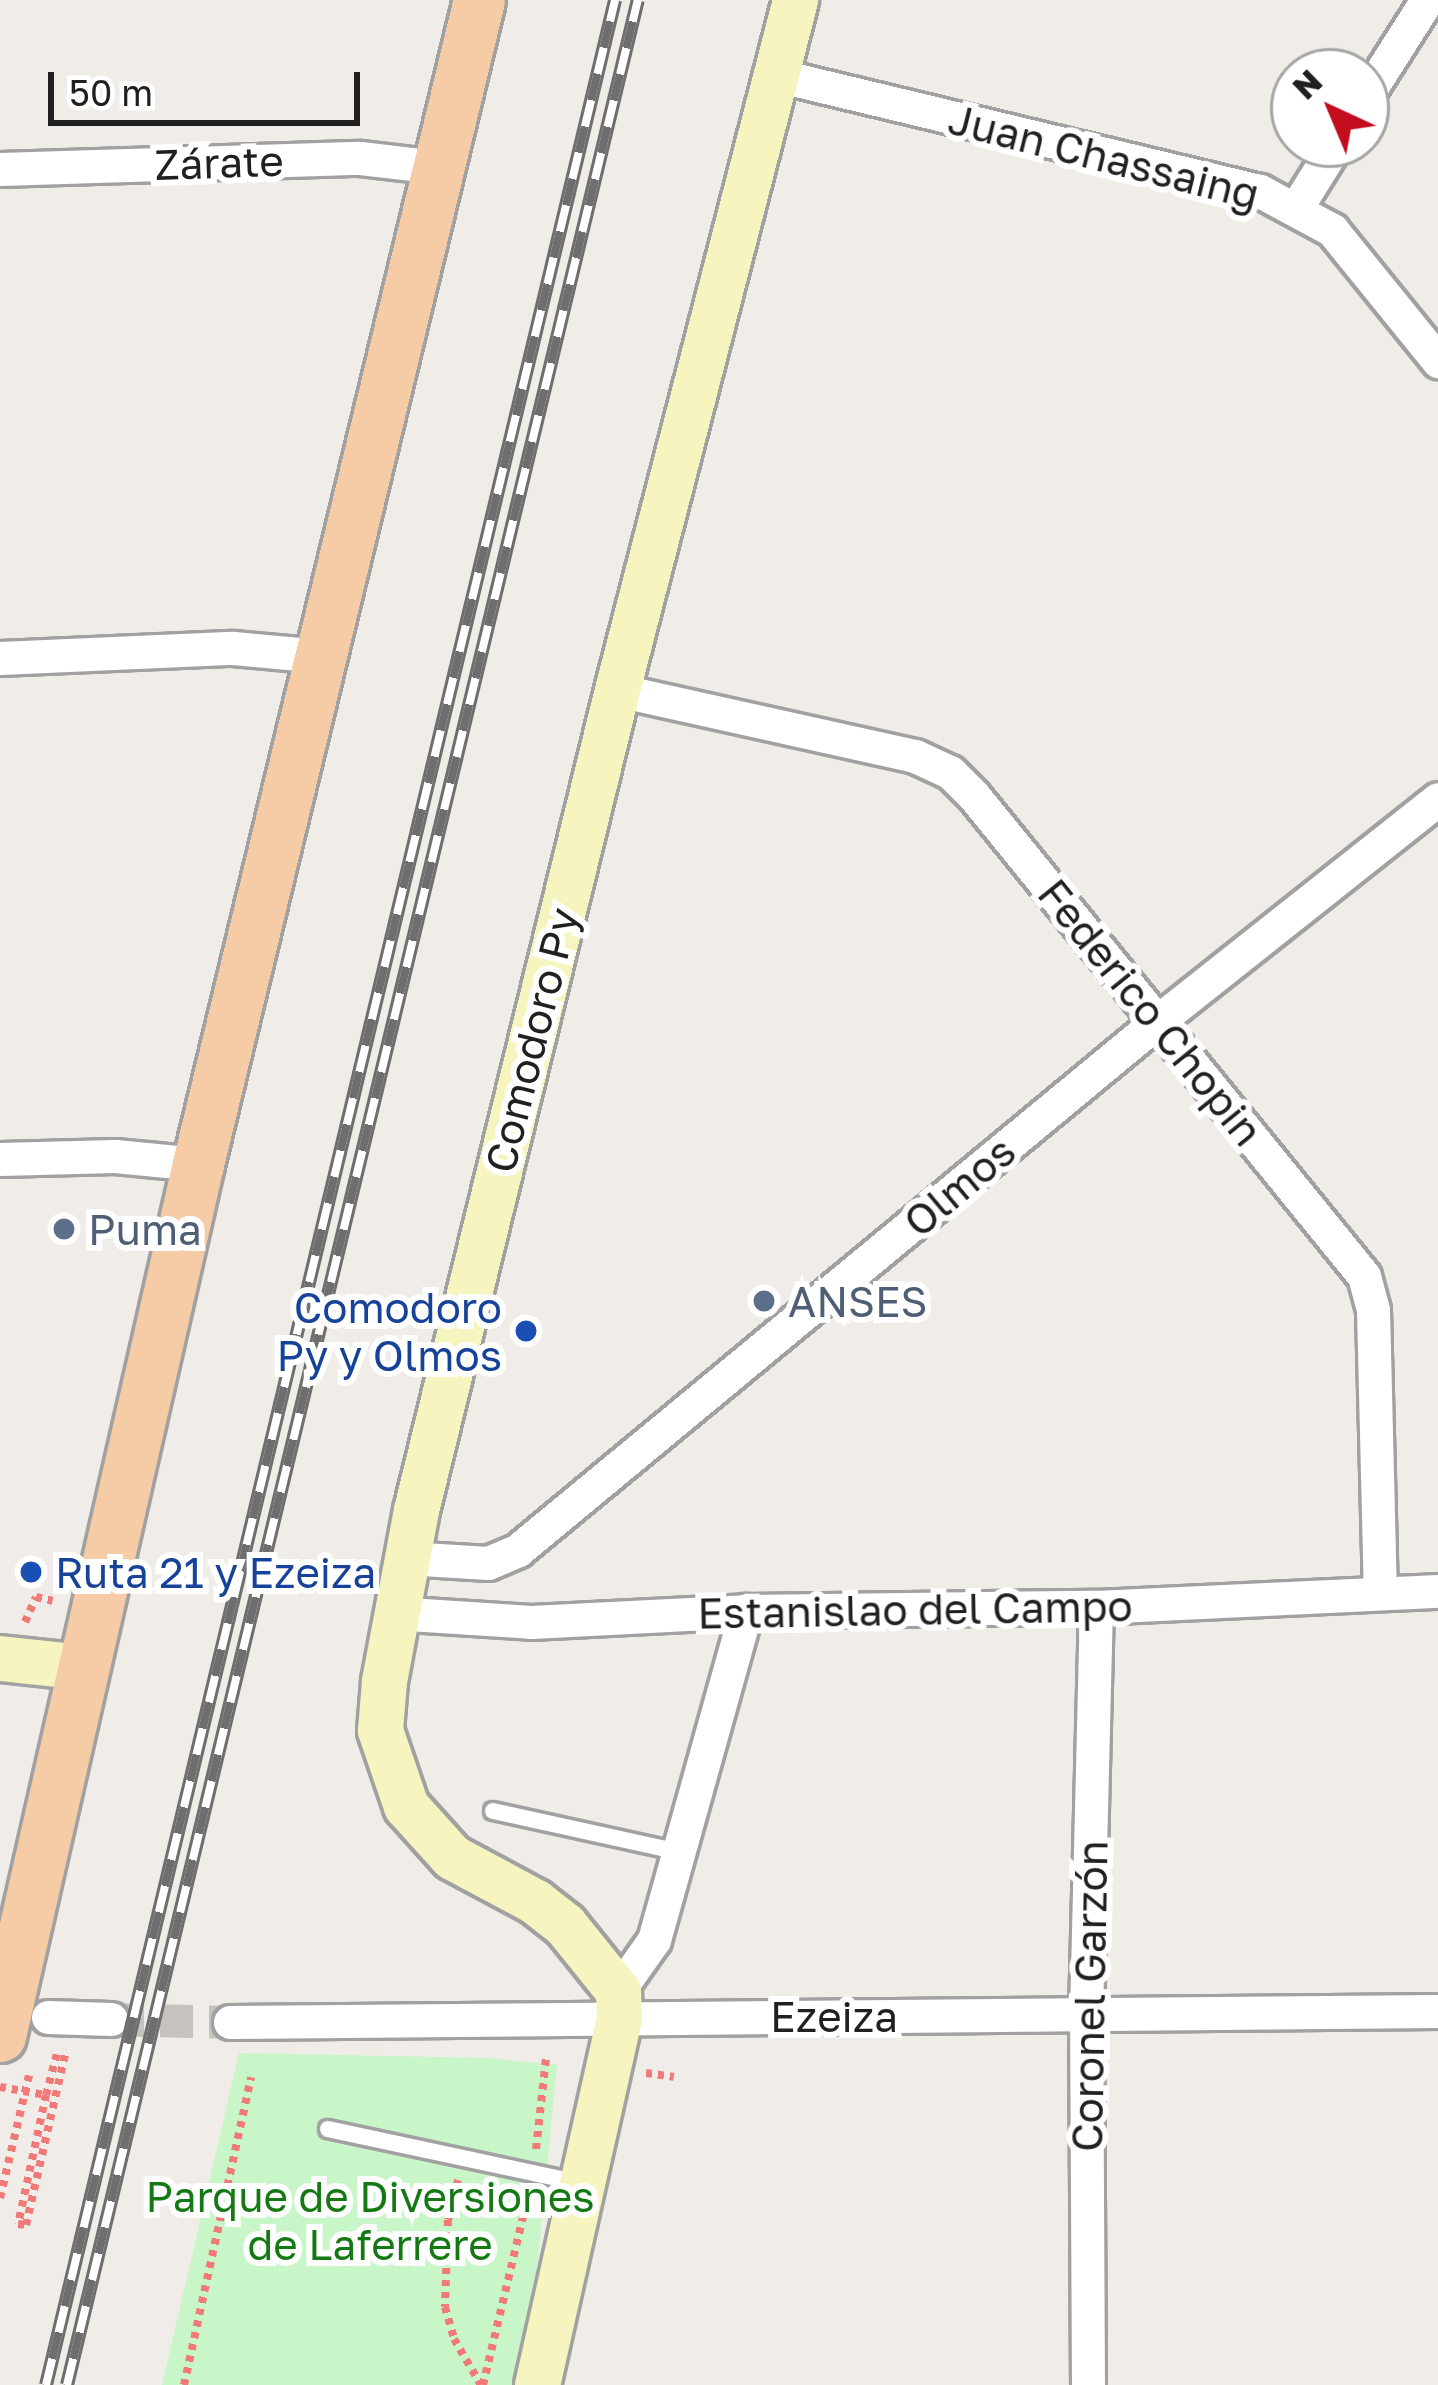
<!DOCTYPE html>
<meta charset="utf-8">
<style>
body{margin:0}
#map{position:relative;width:1438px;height:2385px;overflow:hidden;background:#f0ece7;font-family:"Golos Text",sans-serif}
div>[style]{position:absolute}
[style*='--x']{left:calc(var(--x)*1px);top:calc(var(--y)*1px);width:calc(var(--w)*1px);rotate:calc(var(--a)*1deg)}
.park>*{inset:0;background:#c8f6c8}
.street-tunnel>*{height:33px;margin-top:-16.5px;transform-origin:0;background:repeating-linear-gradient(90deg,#c6c3bf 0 33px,transparent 0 49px)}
.path>*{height:8px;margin-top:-4px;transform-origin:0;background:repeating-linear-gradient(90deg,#f17977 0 6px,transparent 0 12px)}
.roads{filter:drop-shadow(3px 0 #a1a1a1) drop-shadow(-3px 0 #a1a1a1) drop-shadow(0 3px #a1a1a1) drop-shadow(0 -3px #a1a1a1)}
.lane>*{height:16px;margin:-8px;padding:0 8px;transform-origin:8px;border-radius:8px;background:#fff}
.street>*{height:33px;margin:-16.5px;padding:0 16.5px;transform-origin:16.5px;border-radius:16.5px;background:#fff}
.secondary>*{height:45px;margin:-22.5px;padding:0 22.5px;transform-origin:22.5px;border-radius:22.5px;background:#f6f4bf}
.primary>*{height:51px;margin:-25.5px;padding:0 25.5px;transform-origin:25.5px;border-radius:25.5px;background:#f6cca6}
.rail>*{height:14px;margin-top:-7px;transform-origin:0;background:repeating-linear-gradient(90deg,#fff 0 27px,#6e6e6e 0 54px);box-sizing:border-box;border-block:3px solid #6e6e6e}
.dots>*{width:33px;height:33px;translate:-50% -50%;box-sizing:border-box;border:6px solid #fff;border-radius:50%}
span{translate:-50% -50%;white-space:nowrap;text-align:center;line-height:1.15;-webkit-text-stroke:12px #fff;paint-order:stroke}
.street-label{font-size:42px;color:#202020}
.service-label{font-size:42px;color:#4e5e75}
.left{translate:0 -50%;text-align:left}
.transit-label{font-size:42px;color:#164399}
.right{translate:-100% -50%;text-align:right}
.park-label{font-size:42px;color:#147913}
.north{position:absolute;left:1270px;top:48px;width:120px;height:120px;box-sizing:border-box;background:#fff;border:3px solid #a6a6a6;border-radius:50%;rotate:316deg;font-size:33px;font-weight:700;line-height:48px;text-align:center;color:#202020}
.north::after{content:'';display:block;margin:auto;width:42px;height:54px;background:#c30d1e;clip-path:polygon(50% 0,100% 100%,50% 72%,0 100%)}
.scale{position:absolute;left:48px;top:72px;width:312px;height:54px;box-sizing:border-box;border:6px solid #202020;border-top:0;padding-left:15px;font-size:36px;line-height:42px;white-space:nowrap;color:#202020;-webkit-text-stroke:9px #fff;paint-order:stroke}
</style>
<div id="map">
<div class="park">
<div style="clip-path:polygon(239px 2053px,488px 2058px,557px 2065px,536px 2281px,513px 2385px,162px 2385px)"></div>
</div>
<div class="street-tunnel">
<div style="--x:111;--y:2019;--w:119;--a:1.4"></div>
</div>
<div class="path">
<div style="--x:25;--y:1622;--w:27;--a:-66"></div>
<div style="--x:36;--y:1597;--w:17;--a:13"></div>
<div style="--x:646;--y:2073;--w:28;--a:8"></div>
<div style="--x:0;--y:2087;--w:47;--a:9.9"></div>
<div style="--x:46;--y:2095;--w:132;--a:102.2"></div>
<div style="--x:18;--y:2224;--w:8;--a:7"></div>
<div style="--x:26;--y:2225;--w:180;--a:-77.1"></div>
<div style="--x:46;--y:2095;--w:43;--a:-75.3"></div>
<div style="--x:536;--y:2149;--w:92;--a:-83.7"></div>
<div style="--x:458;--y:2180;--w:41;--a:104"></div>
<div style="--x:448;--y:2220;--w:87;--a:92"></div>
<div style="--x:445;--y:2307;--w:33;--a:74"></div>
<div style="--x:454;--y:2339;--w:53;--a:59.6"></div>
<div style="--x:0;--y:2198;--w:130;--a:-76.7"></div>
<div style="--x:184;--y:2385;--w:315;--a:-77.7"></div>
<div style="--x:483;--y:2385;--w:190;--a:-76.6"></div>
</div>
<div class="roads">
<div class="lane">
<div style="--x:493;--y:1811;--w:190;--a:12.4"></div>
<div style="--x:328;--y:2129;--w:258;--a:12.1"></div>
</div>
<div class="street">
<div style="--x:776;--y:75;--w:498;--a:13.5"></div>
<div style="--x:1260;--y:191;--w:82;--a:28.4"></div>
<div style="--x:1332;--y:230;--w:169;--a:51"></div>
<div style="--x:1366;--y:96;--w:114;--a:-57.6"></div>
<div style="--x:0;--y:169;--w:360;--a:-1.8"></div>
<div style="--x:360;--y:158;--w:79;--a:6.6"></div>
<div style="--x:1296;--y:208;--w:75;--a:-58"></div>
<div style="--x:0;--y:658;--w:233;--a:-2.5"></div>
<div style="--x:233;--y:648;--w:88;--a:5.2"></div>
<div style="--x:617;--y:690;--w:305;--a:12.5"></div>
<div style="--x:915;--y:756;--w:38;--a:25"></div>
<div style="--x:950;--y:772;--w:34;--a:45"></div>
<div style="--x:974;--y:796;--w:618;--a:50.91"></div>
<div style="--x:1364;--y:1276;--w:35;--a:75"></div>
<div style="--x:1373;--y:1310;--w:283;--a:88.6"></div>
<div style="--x:0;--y:1159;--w:115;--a:-1.5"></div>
<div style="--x:115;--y:1156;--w:83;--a:5.5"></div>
<div style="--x:406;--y:1558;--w:82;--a:3.5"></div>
<div style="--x:488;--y:1563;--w:33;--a:-23"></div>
<div style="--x:518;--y:1550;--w:830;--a:-39.58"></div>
<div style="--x:1158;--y:1021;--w:357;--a:-38.4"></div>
<div style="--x:393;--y:1613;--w:138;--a:3.7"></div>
<div style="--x:531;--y:1622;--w:215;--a:-2.9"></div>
<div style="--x:746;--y:1611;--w:350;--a:-0.7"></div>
<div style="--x:1096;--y:1607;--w:342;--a:-2.7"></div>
<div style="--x:618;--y:1991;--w:62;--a:-54.8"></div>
<div style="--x:654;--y:1940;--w:342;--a:-74.4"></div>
<div style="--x:48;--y:2017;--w:63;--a:1.8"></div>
<div style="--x:230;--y:2022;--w:1208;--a:-0.52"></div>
<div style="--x:1088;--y:2385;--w:371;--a:-90.3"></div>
<div style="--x:1086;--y:2014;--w:407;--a:-88.6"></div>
</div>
<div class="secondary">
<div style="--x:0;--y:1658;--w:83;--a:6.2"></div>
<div style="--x:537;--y:2385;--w:376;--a:-77.4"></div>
<div style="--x:619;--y:2018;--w:27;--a:-92"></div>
<div style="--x:618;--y:1991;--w:85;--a:-128.8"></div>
<div style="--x:565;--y:1925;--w:37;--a:-142"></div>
<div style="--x:536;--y:1902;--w:95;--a:-151.8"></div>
<div style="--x:452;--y:1857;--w:69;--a:-132"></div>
<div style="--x:406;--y:1806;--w:80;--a:-108.9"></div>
<div style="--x:380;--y:1730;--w:49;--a:-85.3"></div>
<div style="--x:384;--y:1681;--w:174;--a:-79.4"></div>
<div style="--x:416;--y:1510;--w:844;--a:-76.23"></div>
<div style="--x:617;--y:690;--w:713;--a:-75.53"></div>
</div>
<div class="primary">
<div style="--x:0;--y:2036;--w:894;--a:-77.21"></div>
<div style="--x:198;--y:1164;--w:1197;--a:-76.43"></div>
</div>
</div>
<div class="rail">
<div style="--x:46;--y:2385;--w:2452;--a:-76.58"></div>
<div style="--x:67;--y:2385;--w:2452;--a:-76.54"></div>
</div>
<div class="dots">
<div style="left:64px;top:1229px;background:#5c6f8a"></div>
<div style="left:764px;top:1301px;background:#5c6f8a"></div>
<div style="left:526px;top:1331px;background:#1a4fb4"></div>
<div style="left:31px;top:1572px;background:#1a4fb4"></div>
</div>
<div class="street-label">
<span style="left:1104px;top:156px;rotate:14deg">Juan Chassaing</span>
<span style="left:219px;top:162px;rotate:-2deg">Zárate</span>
<span style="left:1151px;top:1012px;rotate:51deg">Federico Chopin</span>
<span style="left:531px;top:1040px;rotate:-76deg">Comodoro Py</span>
<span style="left:959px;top:1186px;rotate:-40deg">Olmos</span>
<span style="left:915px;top:1609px;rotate:-1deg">Estanislao del Campo</span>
<span style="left:1089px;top:1996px;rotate:-89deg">Coronel Garzón</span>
<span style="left:834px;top:2016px">Ezeiza</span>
</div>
<div class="service-label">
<span class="left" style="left:88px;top:1229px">Puma</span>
<span class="left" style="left:788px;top:1301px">ANSES</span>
</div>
<div class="transit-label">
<span class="right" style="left:502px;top:1331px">Comodoro<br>Py y Olmos</span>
<span class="left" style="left:55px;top:1572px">Ruta 21 y Ezeiza</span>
</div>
<div class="park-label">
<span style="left:370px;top:2220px">Parque de Diversiones<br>de Laferrere</span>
</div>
<div class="north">N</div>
<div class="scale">50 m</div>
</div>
